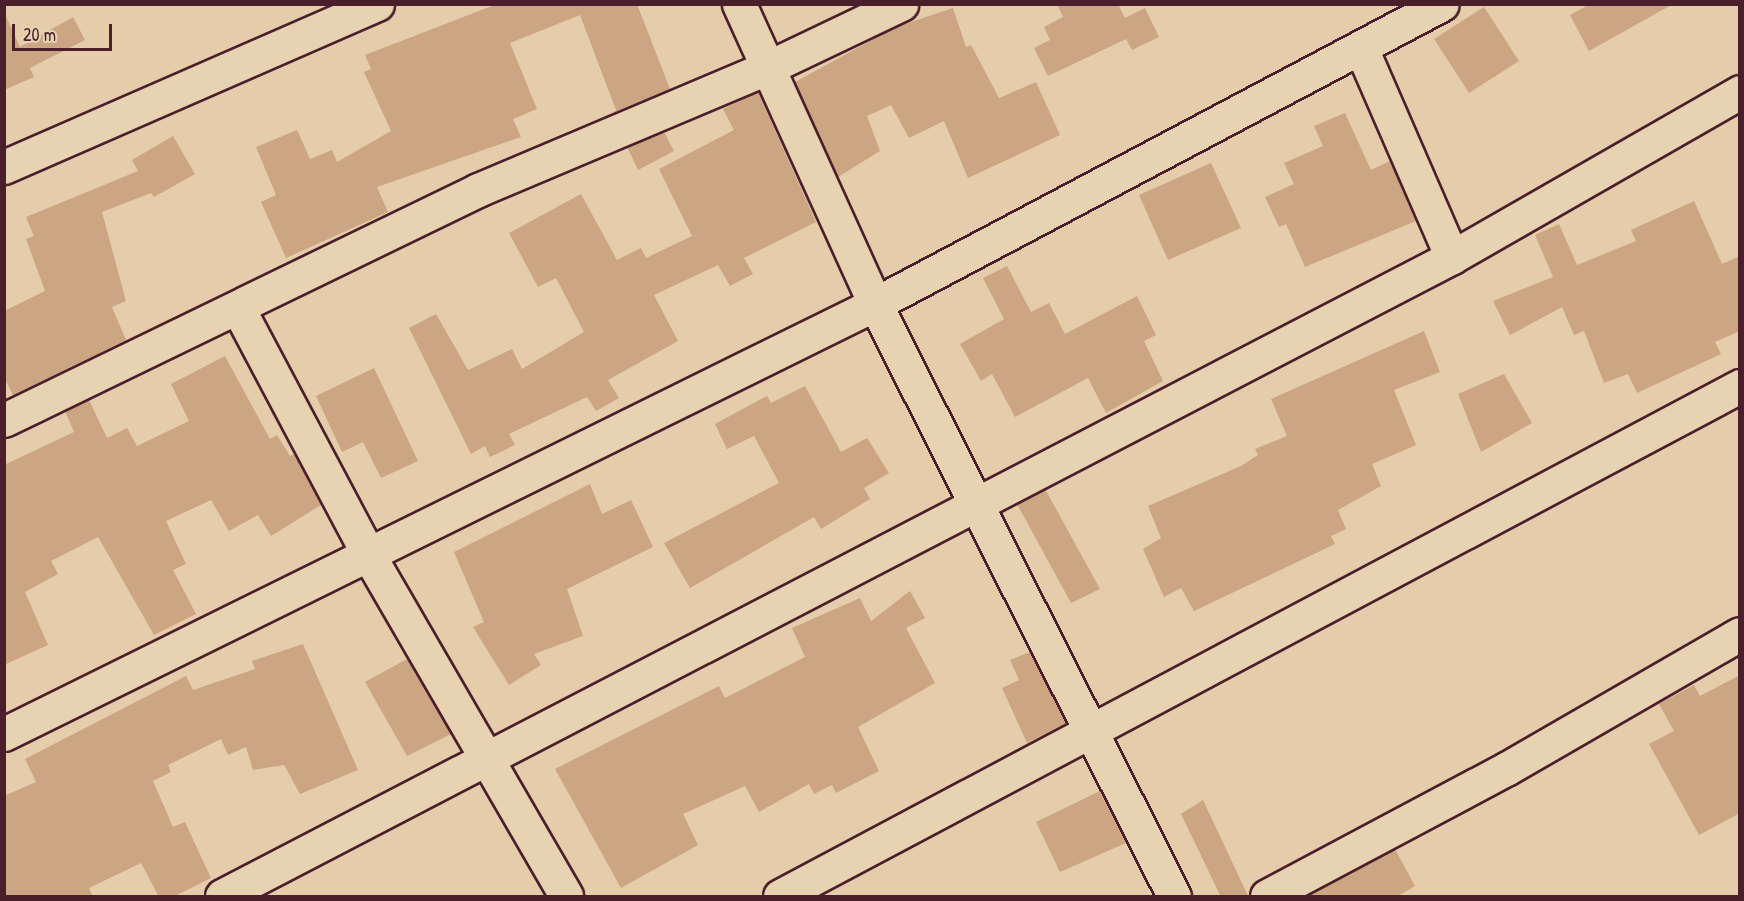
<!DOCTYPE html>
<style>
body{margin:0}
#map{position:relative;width:1744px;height:901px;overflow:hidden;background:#e5ccaa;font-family:"Patrick Hand",sans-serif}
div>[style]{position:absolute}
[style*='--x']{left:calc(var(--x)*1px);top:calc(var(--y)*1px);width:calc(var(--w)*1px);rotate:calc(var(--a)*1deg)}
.building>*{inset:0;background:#cca682}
.roads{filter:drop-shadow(2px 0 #4a1f2b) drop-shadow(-2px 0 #4a1f2b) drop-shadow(0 2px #4a1f2b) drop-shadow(0 -2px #4a1f2b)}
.street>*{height:33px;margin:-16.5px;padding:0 16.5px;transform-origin:16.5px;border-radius:16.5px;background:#e7d2b1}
span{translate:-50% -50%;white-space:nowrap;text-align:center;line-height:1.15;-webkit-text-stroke:4.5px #e7d2b1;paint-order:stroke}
.frame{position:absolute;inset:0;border:6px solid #4a1f2b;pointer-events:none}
.scale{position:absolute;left:12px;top:24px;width:100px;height:27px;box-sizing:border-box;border:3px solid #4a1f2b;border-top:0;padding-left:8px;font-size:18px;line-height:21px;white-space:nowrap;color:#4a1f2b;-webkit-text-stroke:4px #e7d2b1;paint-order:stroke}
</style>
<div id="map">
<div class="building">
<div style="clip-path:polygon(497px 4px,637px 4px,670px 89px,612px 113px,616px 110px,580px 15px,510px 43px,537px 109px,513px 119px,521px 137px,377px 187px,388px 212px,286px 258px,261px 202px,276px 195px,256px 147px,297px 130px,310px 159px,332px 150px,337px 162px,391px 131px,364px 72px,371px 69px,365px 55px)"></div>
<div style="clip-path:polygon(1057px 4px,1118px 4px,1125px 18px,1145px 8px,1159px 37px,1132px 50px,1126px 39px,1048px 76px,1034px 48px,1050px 40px,1044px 27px,1063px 17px)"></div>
<div style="clip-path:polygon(1590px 4px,1673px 4px,1589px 51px,1570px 15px)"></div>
<div style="clip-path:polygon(1484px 7px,1519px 61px,1469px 93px,1434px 39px)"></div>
<div style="clip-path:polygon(953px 8px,966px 47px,971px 45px,999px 98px,1036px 82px,1060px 135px,968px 178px,944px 121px,909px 138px,891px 105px,867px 116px,880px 151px,838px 177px,795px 82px,896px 27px)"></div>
<div style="clip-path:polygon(4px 12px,20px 47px,73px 17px,85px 40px,30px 68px,34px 77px,4px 90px)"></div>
<div style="clip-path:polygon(758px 92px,816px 222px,744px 258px,753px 274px,730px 286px,718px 265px,654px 295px,678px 341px,608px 380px,619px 398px,596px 411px,587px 397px,509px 434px,515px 445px,490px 457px,485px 446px,471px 454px,409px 328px,436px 314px,468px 370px,512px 349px,522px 369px,584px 332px,556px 278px,538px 287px,509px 233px,581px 194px,617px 260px,641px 248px,646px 258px,692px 236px,659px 169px,734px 130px,723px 109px)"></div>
<div style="clip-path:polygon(1345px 113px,1371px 170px,1390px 161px,1416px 221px,1305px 267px,1286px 224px,1279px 227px,1265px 197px,1294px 184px,1284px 163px,1323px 146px,1314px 126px)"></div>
<div style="clip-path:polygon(664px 132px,674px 151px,638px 170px,627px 147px)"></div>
<div style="clip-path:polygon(173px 136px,195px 174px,154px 197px,151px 193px,102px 212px,126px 301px,112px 307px,126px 340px,13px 395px,4px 377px,4px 311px,45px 291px,26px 239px,34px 236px,26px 217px,138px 171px,132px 160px)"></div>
<div style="clip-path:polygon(1211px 163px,1241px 228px,1168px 260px,1139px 195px)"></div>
<div style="clip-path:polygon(1694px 201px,1722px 264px,1740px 256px,1740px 331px,1715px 342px,1721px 354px,1637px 393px,1628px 374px,1604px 383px,1584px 331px,1574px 335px,1562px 307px,1510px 335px,1493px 301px,1553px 277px,1535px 235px,1559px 224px,1577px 265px,1636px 241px,1631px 230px)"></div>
<div style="clip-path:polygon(1007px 266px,1031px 312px,1049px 303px,1065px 334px,1137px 296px,1156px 335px,1144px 341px,1163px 381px,1106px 413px,1088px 378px,1015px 417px,992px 374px,981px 381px,960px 344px,1004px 319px,983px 278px)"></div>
<div style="clip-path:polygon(1424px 331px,1440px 372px,1394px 390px,1416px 445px,1372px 464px,1381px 486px,1338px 510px,1346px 529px,1331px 536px,1335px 544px,1194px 611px,1181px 588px,1164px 597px,1143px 549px,1161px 538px,1148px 506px,1241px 466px,1258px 455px,1255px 449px,1287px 436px,1271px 399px)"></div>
<div style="clip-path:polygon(225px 356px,270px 439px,277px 435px,290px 456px,294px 454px,321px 505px,271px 536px,258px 515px,229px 531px,211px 500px,166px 521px,186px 564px,173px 570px,196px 614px,154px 635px,98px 537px,51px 561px,58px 574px,25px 592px,48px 645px,4px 665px,4px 465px,74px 432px,65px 411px,89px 400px,107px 438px,127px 428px,137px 446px,189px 421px,171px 384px)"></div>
<div style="clip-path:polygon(374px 368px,418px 461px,381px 478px,363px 442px,342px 452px,316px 396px)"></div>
<div style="clip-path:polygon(1504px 374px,1532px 423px,1481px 452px,1458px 394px)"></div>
<div style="clip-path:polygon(805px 386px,841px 452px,867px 438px,889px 473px,864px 488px,870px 499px,821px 529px,814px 517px,690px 588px,664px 543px,779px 483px,754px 436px,727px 449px,715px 424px,767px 396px,771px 403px)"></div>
<div style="clip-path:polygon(590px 484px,602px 514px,631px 500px,653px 547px,567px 589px,583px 636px,534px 654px,541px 665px,509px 685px,473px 627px,484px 622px,454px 552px)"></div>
<div style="clip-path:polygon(1045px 489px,1100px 589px,1071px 603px,1017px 504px)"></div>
<div style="clip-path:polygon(910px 591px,925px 618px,906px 628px,935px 683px,858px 727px,879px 771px,836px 793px,832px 785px,814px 794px,809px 784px,759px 812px,745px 786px,683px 814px,698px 845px,621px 888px,555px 769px,719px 686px,725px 698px,805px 657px,792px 628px,860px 598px,871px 621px)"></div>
<div style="clip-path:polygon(303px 644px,358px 770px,300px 794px,284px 765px,253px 770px,246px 747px,228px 755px,221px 739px,168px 765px,171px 772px,153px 781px,173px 827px,185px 822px,211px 878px,173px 897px,159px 897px,141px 863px,89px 888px,93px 897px,4px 897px,4px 796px,36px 782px,25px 759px,186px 676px,193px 690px,255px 669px,252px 661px)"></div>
<div style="clip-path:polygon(1030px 652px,1066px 723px,1027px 743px,1002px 688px,1019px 680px,1010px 660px)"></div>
<div style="clip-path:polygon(407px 659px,451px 734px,407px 756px,365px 682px)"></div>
<div style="clip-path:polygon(1740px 675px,1740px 813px,1699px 835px,1649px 744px,1674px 731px,1659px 704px,1694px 685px,1700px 696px)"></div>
<div style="clip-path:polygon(1100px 791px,1126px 843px,1060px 872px,1036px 822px)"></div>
<div style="clip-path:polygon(1203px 800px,1248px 896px,1248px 897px,1221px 897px,1181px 814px)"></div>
<div style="clip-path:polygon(1395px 849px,1415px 886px,1396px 897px,1306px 897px)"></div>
</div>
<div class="roads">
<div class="street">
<div style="--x:739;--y:4;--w:329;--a:65.6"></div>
<div style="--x:875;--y:304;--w:663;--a:63.2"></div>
<div style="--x:1361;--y:48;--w:228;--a:66.5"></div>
<div style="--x:4;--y:167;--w:407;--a:-23.6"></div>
<div style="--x:238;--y:308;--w:278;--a:62.1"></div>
<div style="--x:368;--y:554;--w:395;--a:59.9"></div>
<div style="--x:4;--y:420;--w:527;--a:-25.88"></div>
<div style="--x:478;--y:190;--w:311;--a:-22.9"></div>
<div style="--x:765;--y:69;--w:151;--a:-25.5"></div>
<div style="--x:4;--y:734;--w:971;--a:-26.27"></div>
<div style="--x:875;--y:304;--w:641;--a:-27.88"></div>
<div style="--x:222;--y:896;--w:1386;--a:-27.45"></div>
<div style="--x:1452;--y:257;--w:332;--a:-29.8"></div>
<div style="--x:780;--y:896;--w:1087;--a:-27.98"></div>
<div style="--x:1267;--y:896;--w:271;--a:-28"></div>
<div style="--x:1506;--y:769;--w:270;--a:-30"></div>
</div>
</div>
<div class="frame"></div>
<div class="scale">20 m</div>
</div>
